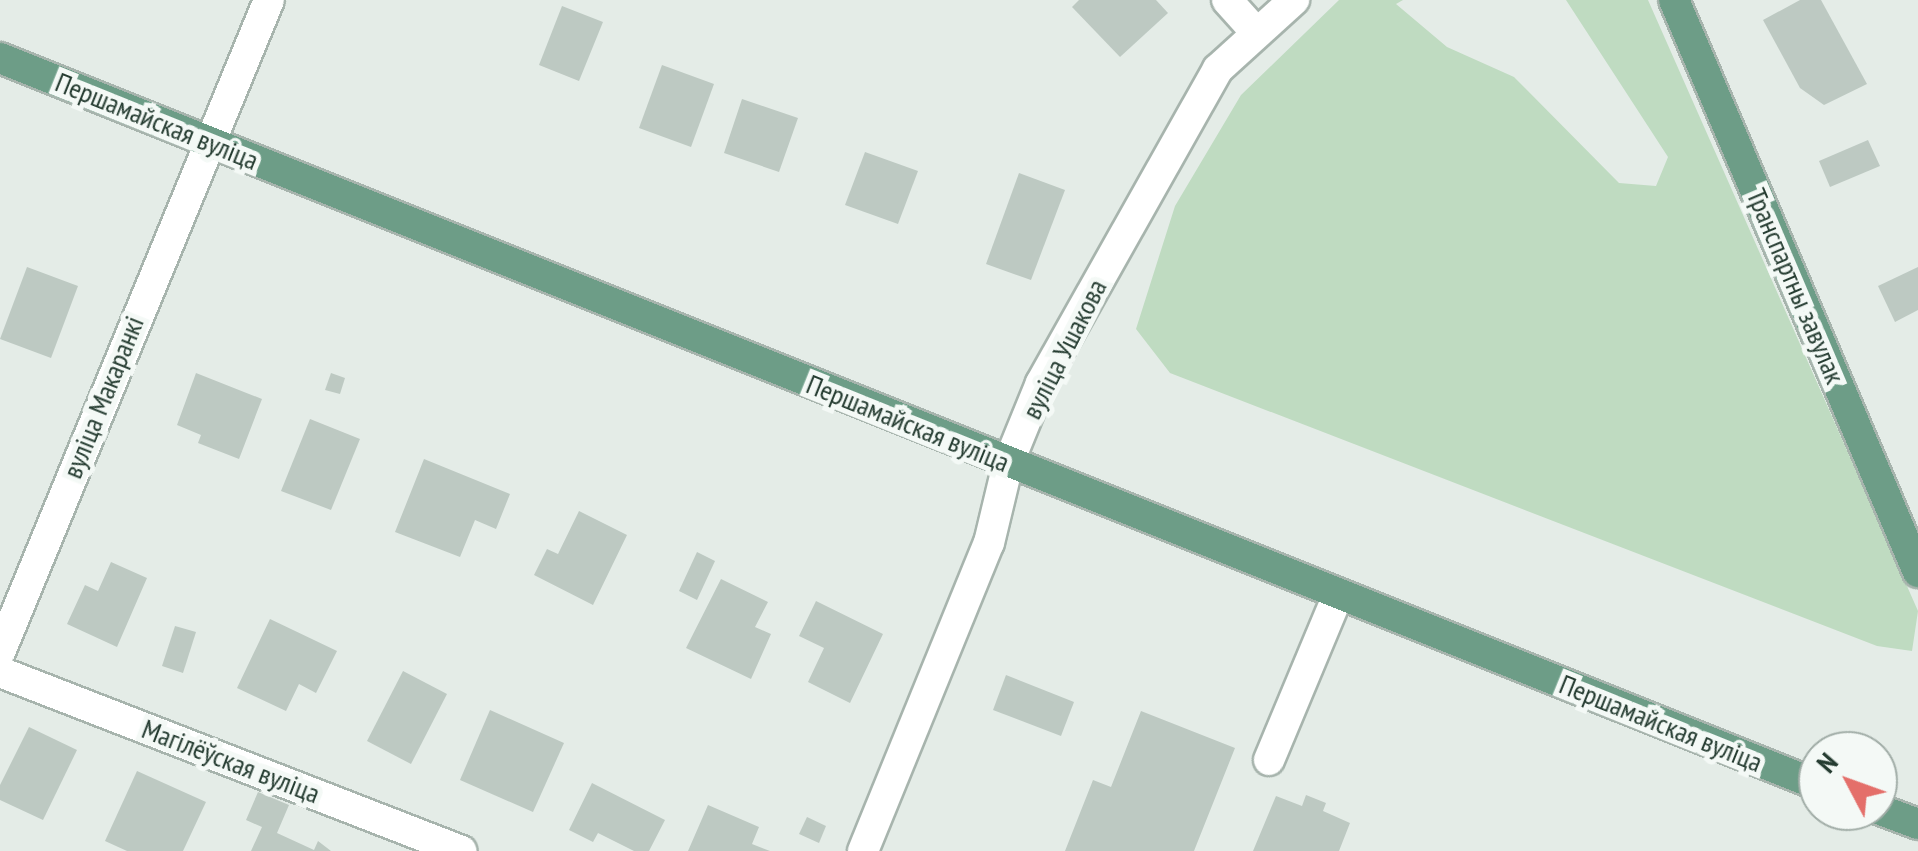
<!DOCTYPE html>
<meta charset="utf-8">
<style>
body{margin:0}
#map{position:relative;width:1918px;height:851px;overflow:hidden;background:#e4ece7;font-family:"PT Sans Narrow",sans-serif}
div>[style]{position:absolute}
[style*='--x']{left:calc(var(--x)*1px);top:calc(var(--y)*1px);width:calc(var(--w)*1px);rotate:calc(var(--a)*1deg)}
.green>*{inset:0;background:#bfdbc1}
.building>*{inset:0;background:#bdc9c2}
.roads{filter:drop-shadow(2px 0 #a7b4ad) drop-shadow(-2px 0 #a7b4ad) drop-shadow(0 2px #a7b4ad) drop-shadow(0 -2px #a7b4ad)}
.minor>*{height:30px;margin:-15px;padding:0 15px;transform-origin:15px;border-radius:15px;background:#fff}
.major>*{height:30px;margin:-15px;padding:0 15px;transform-origin:15px;border-radius:15px;background:#6d9d87}
span{translate:-50% -50%;white-space:nowrap;text-align:center;line-height:1.15;-webkit-text-stroke:10px #f4f9f6;paint-order:stroke}
.street-label{font-size:28px;color:#253c31}
.north{position:absolute;left:1798px;top:731px;width:100px;height:100px;box-sizing:border-box;background:#f4f9f6;border:2px solid #a1ada7;border-radius:50%;rotate:311deg;font-size:28px;font-weight:700;line-height:40px;text-align:center;color:#253c31}
.north::after{content:'';display:block;margin:auto;width:35px;height:45px;background:#e46f6a;clip-path:polygon(50% 0,100% 100%,50% 72%,0 100%)}
</style>
<div id="map">
<div class="green">
<div style="clip-path:polygon(1339px 0,1403px 0,1396px 4px,1447px 47px,1514px 77px,1619px 183px,1656px 186px,1668px 157px,1566px 0,1648px 0,1918px 611px,1912px 651px,1877px 646px,1170px 373px,1136px 329px,1175px 206px,1241px 95px)"></div>
</div>
<div class="building">
<div style="clip-path:polygon(1079px 0,1156px 0,1168px 13px,1120px 57px,1072px 7px)"></div>
<div style="clip-path:polygon(1800px 0,1821px 0,1867px 84px,1824px 105px,1800px 88px,1763px 20px)"></div>
<div style="clip-path:polygon(562px 6px,603px 22px,579px 81px,539px 65px)"></div>
<div style="clip-path:polygon(662px 65px,714px 84px,691px 147px,639px 128px)"></div>
<div style="clip-path:polygon(742px 99px,798px 118px,779px 172px,724px 153px)"></div>
<div style="clip-path:polygon(1868px 140px,1880px 166px,1830px 187px,1819px 161px)"></div>
<div style="clip-path:polygon(865px 152px,918px 171px,898px 224px,845px 205px)"></div>
<div style="clip-path:polygon(1019px 173px,1065px 190px,1031px 280px,986px 264px)"></div>
<div style="clip-path:polygon(27px 267px,78px 286px,51px 358px,0 339px)"></div>
<div style="clip-path:polygon(1918px 267px,1918px 310px,1895px 322px,1878px 286px)"></div>
<div style="clip-path:polygon(196px 373px,262px 399px,239px 459px,198px 443px,201px 435px,177px 425px)"></div>
<div style="clip-path:polygon(331px 373px,345px 378px,340px 394px,325px 390px)"></div>
<div style="clip-path:polygon(310px 419px,360px 439px,331px 510px,281px 491px)"></div>
<div style="clip-path:polygon(424px 459px,510px 494px,496px 529px,475px 520px,460px 557px,395px 532px)"></div>
<div style="clip-path:polygon(579px 511px,627px 535px,593px 605px,534px 575px,547px 549px,558px 554px)"></div>
<div style="clip-path:polygon(697px 552px,715px 561px,697px 600px,679px 591px)"></div>
<div style="clip-path:polygon(111px 562px,147px 578px,117px 647px,67px 624px,85px 585px,98px 591px)"></div>
<div style="clip-path:polygon(721px 579px,768px 602px,755px 627px,771px 634px,751px 679px,686px 648px)"></div>
<div style="clip-path:polygon(816px 601px,883px 634px,850px 703px,808px 682px,824px 648px,799px 636px)"></div>
<div style="clip-path:polygon(270px 619px,337px 651px,316px 693px,299px 684px,286px 711px,237px 688px)"></div>
<div style="clip-path:polygon(175px 626px,196px 632px,183px 673px,162px 666px)"></div>
<div style="clip-path:polygon(403px 671px,447px 694px,411px 764px,367px 741px)"></div>
<div style="clip-path:polygon(1006px 675px,1074px 702px,1061px 736px,993px 710px)"></div>
<div style="clip-path:polygon(490px 710px,564px 743px,533px 812px,460px 780px)"></div>
<div style="clip-path:polygon(1141px 711px,1235px 748px,1194px 851px,1065px 851px,1093px 780px,1111px 787px)"></div>
<div style="clip-path:polygon(29px 727px,77px 750px,43px 820px,0 800px,0 785px)"></div>
<div style="clip-path:polygon(137px 771px,206px 802px,183px 851px,127px 851px,105px 841px)"></div>
<div style="clip-path:polygon(592px 783px,665px 820px,649px 851px,634px 851px,598px 833px,593px 842px,569px 830px)"></div>
<div style="clip-path:polygon(258px 792px,289px 805px,277px 833px,314px 850px,318px 841px,331px 851px,251px 851px,262px 827px,246px 820px)"></div>
<div style="clip-path:polygon(1306px 795px,1326px 803px,1323px 811px,1350px 823px,1339px 851px,1253px 851px,1276px 796px,1302px 806px)"></div>
<div style="clip-path:polygon(708px 805px,759px 827px,752px 844px,770px 851px,688px 851px)"></div>
<div style="clip-path:polygon(807px 817px,826px 826px,819px 843px,799px 834px)"></div>
</div>
<div class="roads">
<div class="minor">
<div style="--x:1227;--y:0;--w:40;--a:48"></div>
<div style="--x:0;--y:652;--w:705;--a:-67.58"></div>
<div style="--x:0;--y:672;--w:495;--a:21.2"></div>
<div style="--x:1269;--y:760;--w:179;--a:-67.3"></div>
<div style="--x:863;--y:851;--w:333;--a:-67.8"></div>
<div style="--x:989;--y:543;--w:81;--a:-76.5"></div>
<div style="--x:1008;--y:464;--w:87;--a:-67.8"></div>
<div style="--x:1041;--y:383;--w:360;--a:-60.6"></div>
<div style="--x:1218;--y:69;--w:103;--a:-42.2"></div>
</div>
<div class="major">
<div style="--x:1674;--y:0;--w:622;--a:66.9"></div>
<div style="--x:0;--y:58;--w:1958;--a:21.8"></div>
<div style="--x:1878;--y:809;--w:43;--a:20.6"></div>
</div>
</div>
<div class="street-label">
<span style="left:157px;top:121px;rotate:22deg">Першамайская вуліца</span>
<span style="left:1796px;top:286px;rotate:67deg">Транспартны завулак</span>
<span style="left:1064px;top:349px;rotate:-63deg">вуліца Ушакова</span>
<span style="left:103px;top:397px;rotate:-68deg">вуліца Макаранкі</span>
<span style="left:908px;top:423px;rotate:22deg">Першамайская вуліца</span>
<span style="left:1661px;top:723px;rotate:22deg">Першамайская вуліца</span>
<span style="left:231px;top:761px;rotate:21deg">Магілёўская вуліца</span>
</div>
<div class="north">N</div>
</div>
